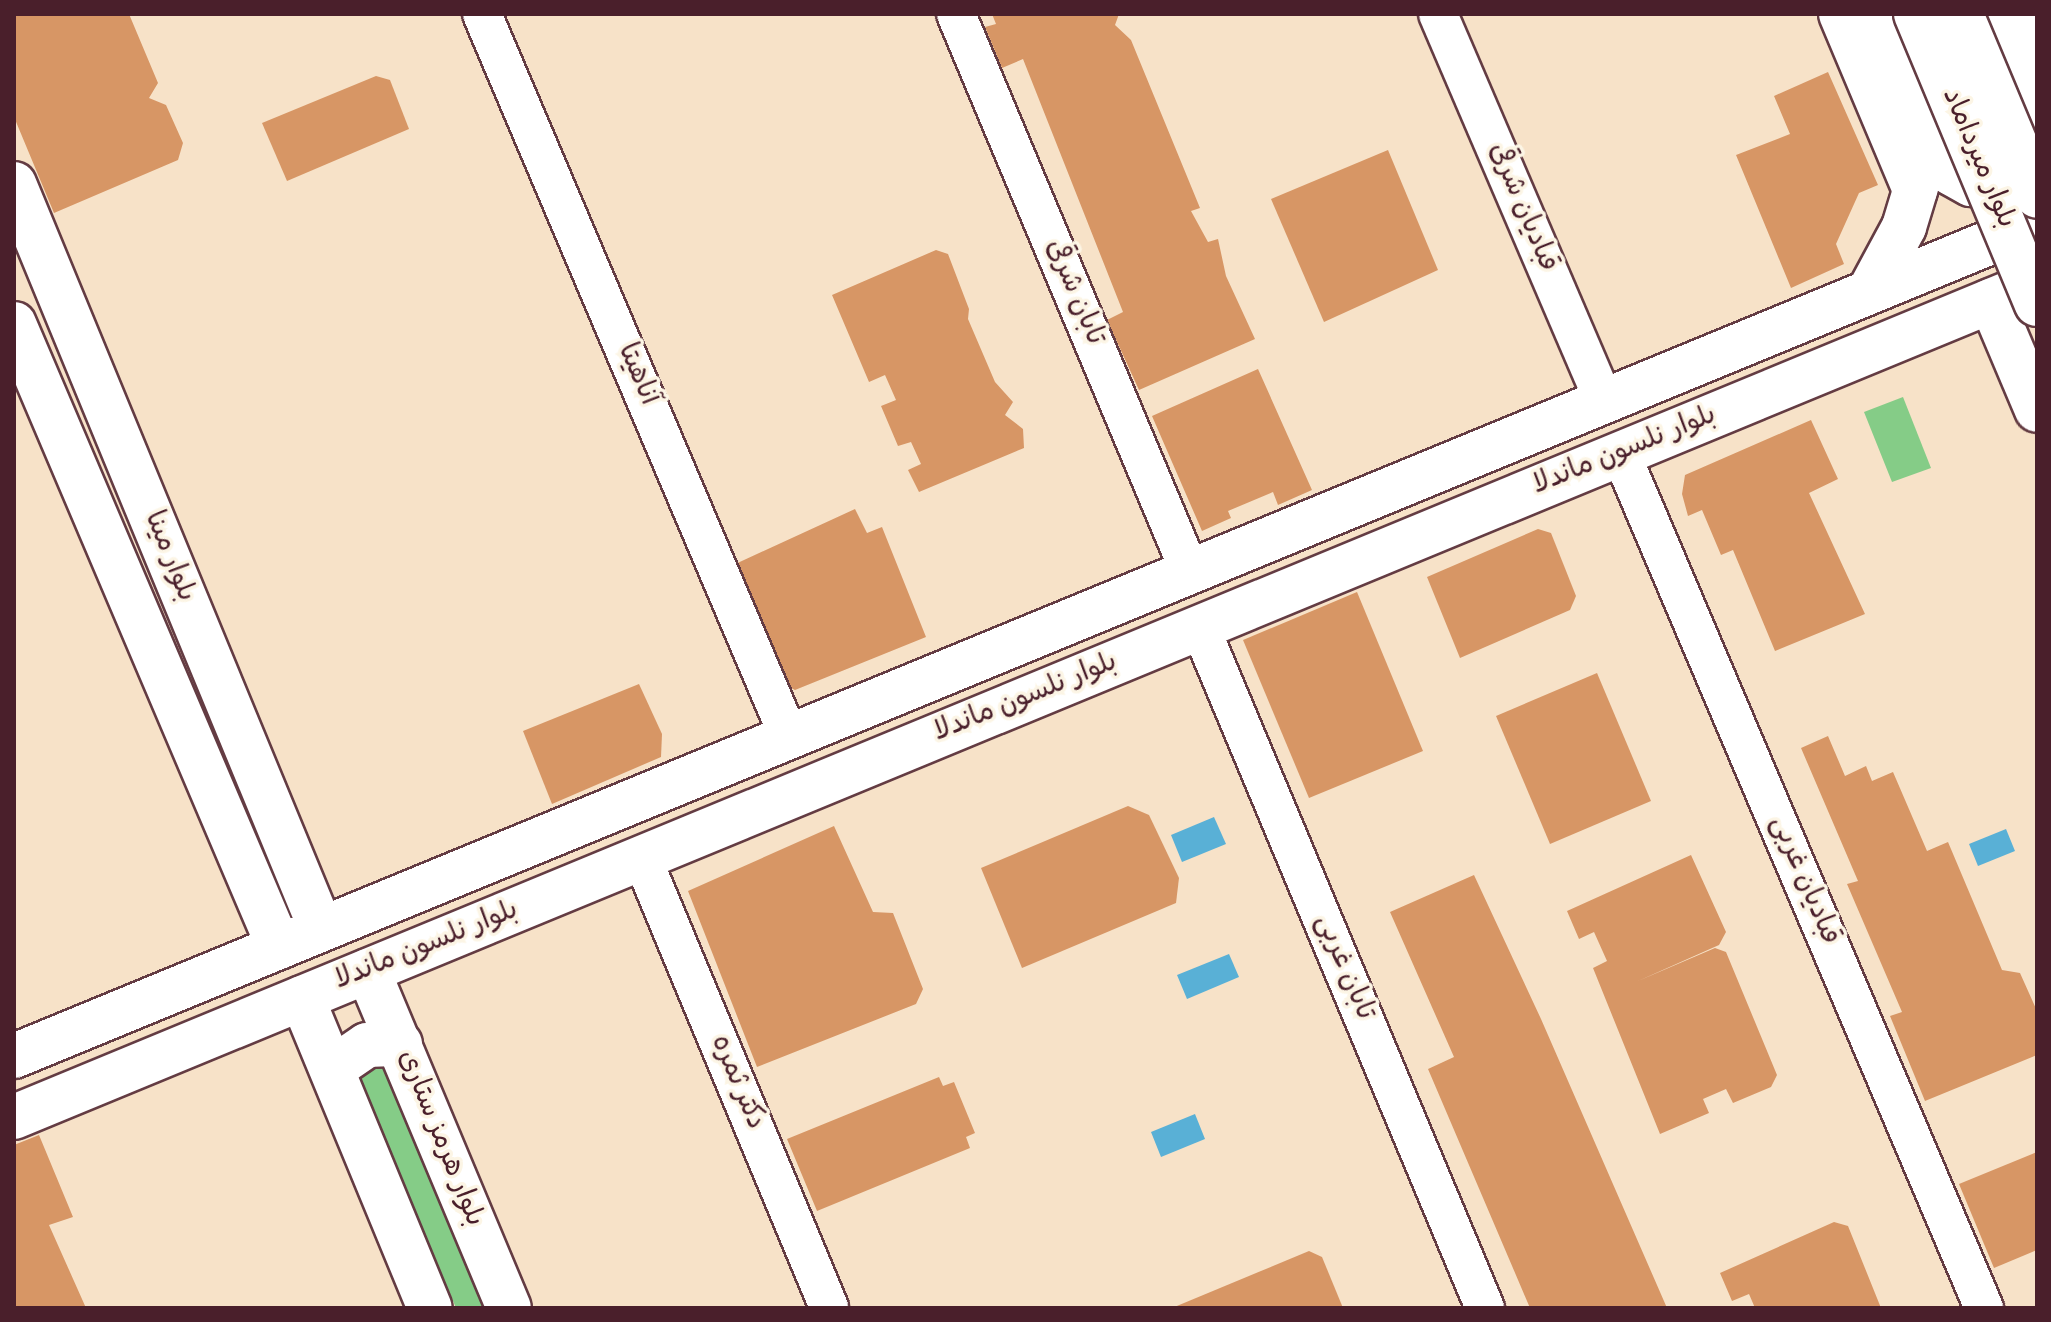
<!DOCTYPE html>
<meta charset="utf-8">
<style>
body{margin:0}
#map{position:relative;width:2051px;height:1322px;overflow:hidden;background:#f7e2c8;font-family:Dekko,"Playpen Sans Arabic",sans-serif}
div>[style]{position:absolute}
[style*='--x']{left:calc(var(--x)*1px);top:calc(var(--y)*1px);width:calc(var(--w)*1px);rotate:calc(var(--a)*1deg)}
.green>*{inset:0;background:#85cc87}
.water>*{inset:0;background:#59b0d6}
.building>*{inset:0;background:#d79665}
.roads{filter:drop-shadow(2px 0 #643c43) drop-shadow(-2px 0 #643c43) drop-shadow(0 2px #643c43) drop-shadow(0 -2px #643c43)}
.street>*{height:38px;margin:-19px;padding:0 19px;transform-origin:19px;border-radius:19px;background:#fff}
.secondary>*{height:44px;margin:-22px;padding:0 22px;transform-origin:22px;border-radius:22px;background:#fff}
.bridges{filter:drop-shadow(2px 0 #643c43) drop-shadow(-2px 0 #643c43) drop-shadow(0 2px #643c43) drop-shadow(0 -2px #643c43)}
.secondary-bridge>*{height:44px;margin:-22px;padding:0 22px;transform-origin:22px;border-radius:22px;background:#fff}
span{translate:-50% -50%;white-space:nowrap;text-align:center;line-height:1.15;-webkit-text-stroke:7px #fcf5e5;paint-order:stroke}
.street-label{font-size:28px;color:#4a1f2b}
.frame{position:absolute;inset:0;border:16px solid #4a1f2b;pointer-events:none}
</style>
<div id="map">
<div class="green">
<div style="clip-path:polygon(1903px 397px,1931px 468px,1892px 482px,1864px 412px)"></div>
<div style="clip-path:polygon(380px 1060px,483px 1308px,456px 1308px,355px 1068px)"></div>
</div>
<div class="water">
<div style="clip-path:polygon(1214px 817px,1226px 844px,1182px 862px,1171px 835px)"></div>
<div style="clip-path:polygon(2006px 829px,2015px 851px,1978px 866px,1969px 844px)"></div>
<div style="clip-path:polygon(1229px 954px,1239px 977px,1187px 999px,1177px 975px)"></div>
<div style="clip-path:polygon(1195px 1114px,1205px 1139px,1161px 1157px,1151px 1132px)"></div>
</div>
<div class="building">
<div style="clip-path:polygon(14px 14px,129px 14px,158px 83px,149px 98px,166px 105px,183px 143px,178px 160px,54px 213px,14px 117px)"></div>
<div style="clip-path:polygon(992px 14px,1119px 14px,1115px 25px,1131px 40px,1200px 208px,1191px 211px,1208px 242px,1218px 239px,1226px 276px,1255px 339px,1139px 390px,1107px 320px,1123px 312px,1023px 59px,1002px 68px,985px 27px,996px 24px)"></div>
<div style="clip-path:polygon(1828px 72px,1878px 185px,1859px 193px,1836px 244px,1844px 264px,1791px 288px,1736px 155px,1790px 134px,1774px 96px)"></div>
<div style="clip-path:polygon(376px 76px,390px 80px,409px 129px,287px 181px,262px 123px)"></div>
<div style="clip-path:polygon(1388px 150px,1438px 270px,1324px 322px,1271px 199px)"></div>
<div style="clip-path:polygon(936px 250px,948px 254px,969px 309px,968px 319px,995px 382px,1013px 402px,1005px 415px,1023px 429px,1024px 448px,919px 492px,908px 470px,921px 464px,911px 442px,898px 446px,881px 406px,896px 400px,885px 375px,869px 382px,832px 295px)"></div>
<div style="clip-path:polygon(1258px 369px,1312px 490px,1278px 505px,1273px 492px,1228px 511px,1231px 518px,1202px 531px,1152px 416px)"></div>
<div style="clip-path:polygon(1811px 420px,1838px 479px,1809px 493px,1865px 614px,1775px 651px,1733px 550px,1721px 555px,1702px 510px,1688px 516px,1682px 494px,1685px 475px)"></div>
<div style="clip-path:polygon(855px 509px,867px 533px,882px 527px,926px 637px,795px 690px,778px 681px,731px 566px)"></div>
<div style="clip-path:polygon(1538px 529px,1551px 533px,1576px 596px,1570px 610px,1460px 658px,1427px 577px)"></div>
<div style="clip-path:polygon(1357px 592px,1423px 751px,1309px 798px,1243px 640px)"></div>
<div style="clip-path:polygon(1597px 673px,1651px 801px,1550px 844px,1496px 716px)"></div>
<div style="clip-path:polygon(639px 684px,662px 734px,661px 757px,552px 804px,523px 731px)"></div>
<div style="clip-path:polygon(1828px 736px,1845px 776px,1866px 766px,1872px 781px,1893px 772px,1927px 851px,1948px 842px,2002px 970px,2020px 973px,2037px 1011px,2037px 1055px,1925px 1101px,1890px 1016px,1902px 1012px,1847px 884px,1858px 881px,1801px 748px)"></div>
<div style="clip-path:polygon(1128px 806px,1149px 815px,1179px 878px,1176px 903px,1022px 968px,981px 868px)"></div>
<div style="clip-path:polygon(834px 826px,873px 912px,893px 913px,923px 989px,916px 1004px,757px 1067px,688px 891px)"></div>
<div style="clip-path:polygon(1691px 855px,1726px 932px,1719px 945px,1638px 981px,1715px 948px,1726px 952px,1777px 1075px,1771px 1087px,1733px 1103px,1726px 1089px,1703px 1099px,1709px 1113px,1660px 1134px,1593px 968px,1607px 961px,1594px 932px,1579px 939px,1567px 911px)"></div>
<div style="clip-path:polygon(1474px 875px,1541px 1019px,1667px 1308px,1530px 1308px,1428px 1069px,1454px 1057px,1390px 912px)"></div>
<div style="clip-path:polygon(939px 1077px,943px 1086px,954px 1082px,975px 1133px,966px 1137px,970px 1148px,817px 1211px,787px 1139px)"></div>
<div style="clip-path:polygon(39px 1135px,73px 1217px,49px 1225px,86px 1308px,14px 1308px,14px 1145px)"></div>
<div style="clip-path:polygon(2037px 1152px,2037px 1250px,1994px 1268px,1959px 1184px)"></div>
<div style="clip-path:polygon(1834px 1222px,1848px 1226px,1881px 1308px,1755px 1308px,1749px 1294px,1732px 1301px,1720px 1273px)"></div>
<div style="clip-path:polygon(1309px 1251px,1322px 1257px,1343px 1308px,1172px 1308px)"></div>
</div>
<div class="roads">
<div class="street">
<div style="--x:482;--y:14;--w:785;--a:66.99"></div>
<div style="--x:956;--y:14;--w:605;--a:67.25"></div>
<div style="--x:1438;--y:14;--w:422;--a:66.8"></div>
<div style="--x:1621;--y:454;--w:928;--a:66.97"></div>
<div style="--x:1200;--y:627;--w:738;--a:67.29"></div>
<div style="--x:642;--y:858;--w:487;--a:67.4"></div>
</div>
<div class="secondary">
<div style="--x:1841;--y:14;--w:191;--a:67.2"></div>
<div style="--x:1880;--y:14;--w:174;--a:65.9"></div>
<div style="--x:1951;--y:173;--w:23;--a:29"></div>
<div style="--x:1971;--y:184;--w:28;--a:-6"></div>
<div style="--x:1999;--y:181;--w:45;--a:-44.1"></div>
<div style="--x:2031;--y:150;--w:48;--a:-88.8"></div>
<div style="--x:2032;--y:102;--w:28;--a:-113"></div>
<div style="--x:2021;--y:76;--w:86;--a:-135.9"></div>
<div style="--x:2011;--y:14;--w:40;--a:50"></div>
<div style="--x:14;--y:184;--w:806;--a:67.6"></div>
<div style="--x:1869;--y:292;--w:74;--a:-61.7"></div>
<div style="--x:1904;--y:227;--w:66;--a:-73.2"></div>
<div style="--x:1991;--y:301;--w:118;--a:67.1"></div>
<div style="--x:14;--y:324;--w:677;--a:66.96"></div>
<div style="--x:368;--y:971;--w:365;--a:67.3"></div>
<div style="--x:302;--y:998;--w:335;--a:67.6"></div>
<div style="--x:14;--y:1056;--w:2188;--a:-22.38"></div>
<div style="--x:332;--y:1069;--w:42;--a:-34.4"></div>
<div style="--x:367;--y:1045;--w:33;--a:-2"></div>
<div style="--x:14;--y:1117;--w:2189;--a:-22.43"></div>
</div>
</div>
<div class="bridges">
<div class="secondary-bridge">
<div style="--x:1916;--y:14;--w:314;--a:67.4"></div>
<div style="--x:1961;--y:14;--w:197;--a:67.3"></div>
</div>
</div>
<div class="street-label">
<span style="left:1977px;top:159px;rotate:67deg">بلوار میرداماد</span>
<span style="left:1521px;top:208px;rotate:67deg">قبادیان شرقی</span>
<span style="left:1073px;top:293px;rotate:67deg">تابان شرقی</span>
<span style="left:636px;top:375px;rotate:67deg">آناهیتا</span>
<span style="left:1625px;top:452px;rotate:-22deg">بلوار نلسون ماندلا</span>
<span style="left:168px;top:557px;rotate:68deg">بلوار مینا</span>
<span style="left:1026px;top:699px;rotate:-22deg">بلوار نلسون ماندلا</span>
<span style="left:1803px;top:881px;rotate:67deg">قبادیان غربی</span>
<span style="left:427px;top:947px;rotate:-22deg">بلوار نلسون ماندلا</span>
<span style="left:1343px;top:968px;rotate:67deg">تابان غربی</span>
<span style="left:736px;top:1083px;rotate:67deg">دکتر ثمره</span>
<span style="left:439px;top:1139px;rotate:68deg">بلوار هرمز ستاری</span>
</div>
<div class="frame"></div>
</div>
